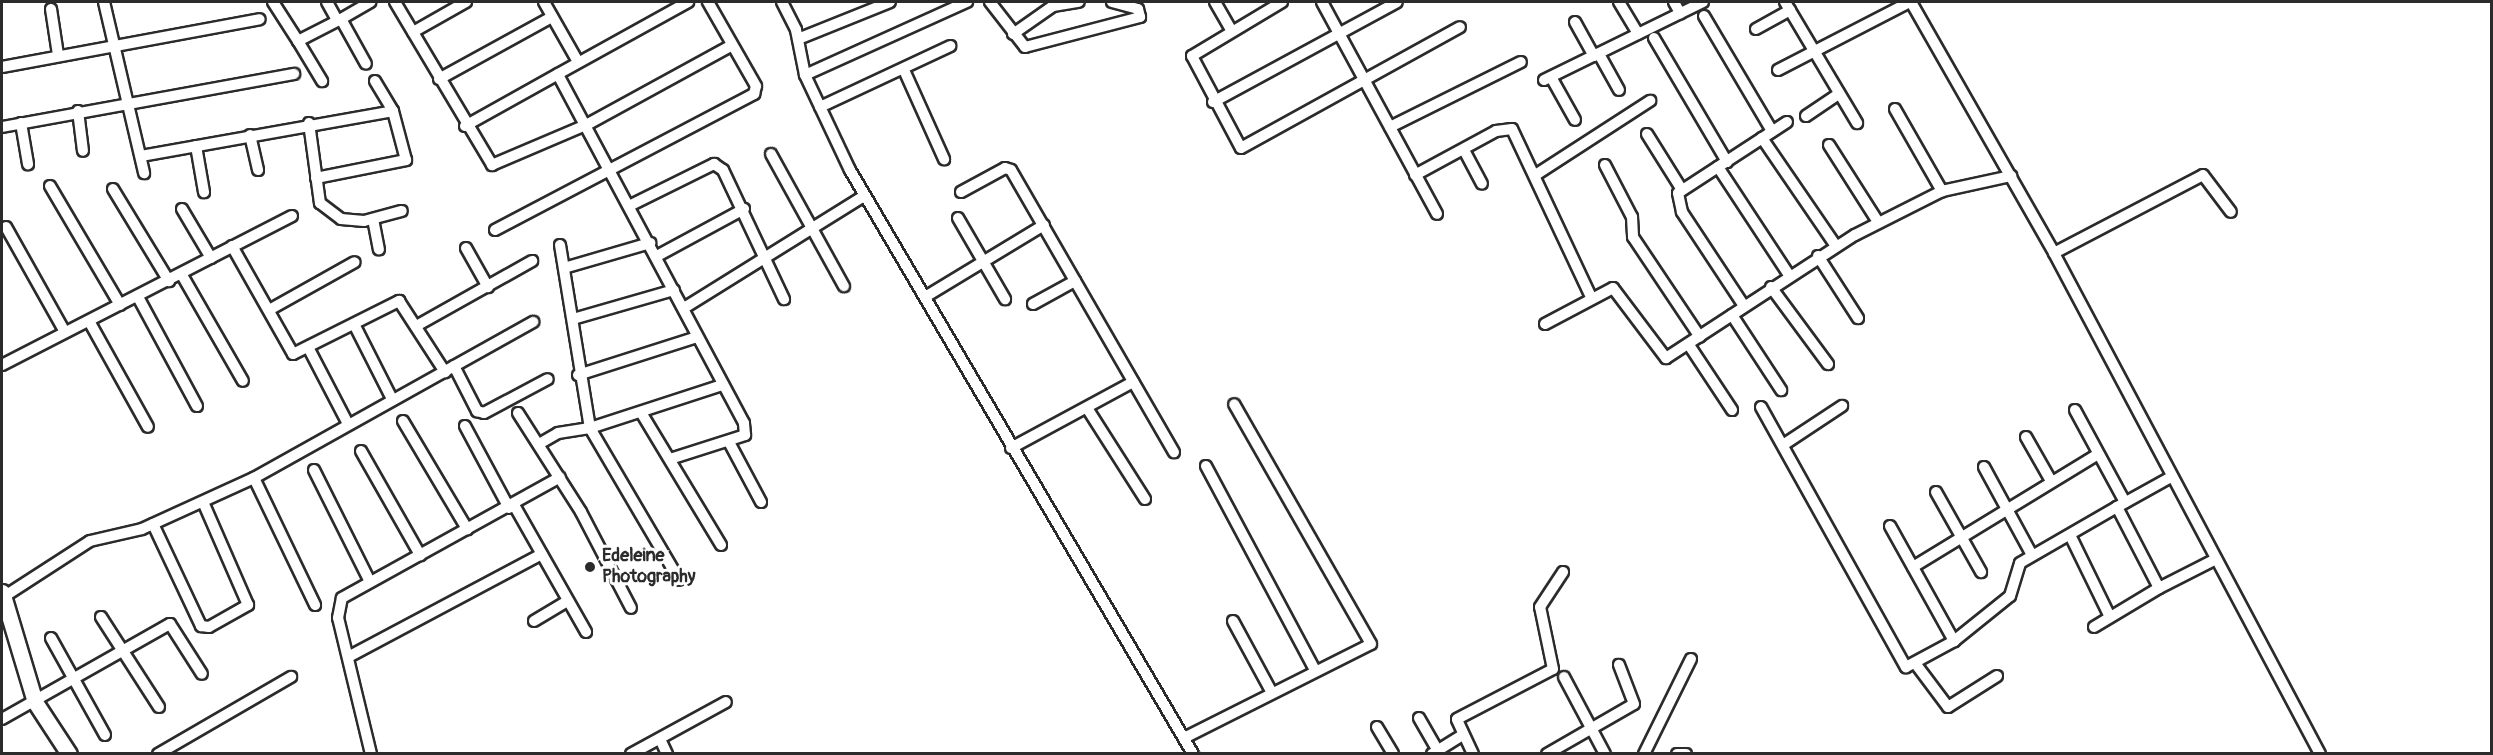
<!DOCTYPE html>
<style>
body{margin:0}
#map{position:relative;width:2493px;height:755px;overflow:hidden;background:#fff;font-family:Pangolin,sans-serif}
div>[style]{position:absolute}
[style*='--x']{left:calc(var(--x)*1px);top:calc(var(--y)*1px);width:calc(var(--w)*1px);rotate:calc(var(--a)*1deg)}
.roads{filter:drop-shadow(2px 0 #2b2b2b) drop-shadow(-2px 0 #2b2b2b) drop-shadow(0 2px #2b2b2b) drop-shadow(0 -2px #2b2b2b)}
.street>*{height:10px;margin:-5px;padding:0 5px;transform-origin:5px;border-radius:5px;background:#fff}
.secondary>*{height:15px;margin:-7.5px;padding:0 7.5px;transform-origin:7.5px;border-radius:7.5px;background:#fff}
.dots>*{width:16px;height:16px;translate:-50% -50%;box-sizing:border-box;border:3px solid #fff;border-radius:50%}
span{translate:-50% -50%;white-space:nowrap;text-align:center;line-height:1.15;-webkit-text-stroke:6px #fff;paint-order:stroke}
.poi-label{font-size:18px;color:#2b2b2b;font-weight:700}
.left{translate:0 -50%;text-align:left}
.frame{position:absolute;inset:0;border:3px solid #2b2b2b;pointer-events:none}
</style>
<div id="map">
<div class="roads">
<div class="street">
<div style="--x:104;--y:2;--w:176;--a:76.8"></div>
<div style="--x:273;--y:2;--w:46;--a:57.3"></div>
<div style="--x:298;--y:41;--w:48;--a:-27.1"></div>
<div style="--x:341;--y:19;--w:51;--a:60.9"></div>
<div style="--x:327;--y:2;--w:21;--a:61"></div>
<div style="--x:395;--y:2;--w:190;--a:59.2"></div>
<div style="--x:492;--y:165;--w:104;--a:-23.1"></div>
<div style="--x:588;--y:124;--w:164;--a:-28.7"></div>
<div style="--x:544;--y:2;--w:67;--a:60.4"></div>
<div style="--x:782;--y:2;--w:31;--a:63"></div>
<div style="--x:796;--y:30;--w:46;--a:78.7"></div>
<div style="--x:805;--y:75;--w:105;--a:64.7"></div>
<div style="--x:850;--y:170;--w:677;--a:59.57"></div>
<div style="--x:990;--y:2;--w:57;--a:52.1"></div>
<div style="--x:1025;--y:47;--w:119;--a:-14.6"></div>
<div style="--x:1140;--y:17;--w:8;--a:-104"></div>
<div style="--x:1138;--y:9;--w:27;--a:-165"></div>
<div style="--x:1215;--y:2;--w:32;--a:60"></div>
<div style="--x:1282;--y:2;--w:105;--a:149"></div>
<div style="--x:1192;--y:56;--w:104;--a:62"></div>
<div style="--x:1241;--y:148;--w:250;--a:-28.9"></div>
<div style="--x:1322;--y:2;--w:241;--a:61.5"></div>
<div style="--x:1619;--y:2;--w:37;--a:59"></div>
<div style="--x:1674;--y:2;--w:13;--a:61"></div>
<div style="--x:1785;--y:2;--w:141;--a:59.2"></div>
<div style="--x:1911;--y:2;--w:289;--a:60.3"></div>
<div style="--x:2054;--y:253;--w:567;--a:62.03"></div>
<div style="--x:51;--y:9;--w:47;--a:81.3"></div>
<div style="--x:1704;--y:16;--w:134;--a:59.4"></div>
<div style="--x:341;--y:19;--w:34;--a:-30"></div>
<div style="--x:1575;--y:22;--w:39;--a:61"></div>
<div style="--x:1756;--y:29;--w:39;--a:-29"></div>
<div style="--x:413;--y:32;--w:61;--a:-29.5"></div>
<div style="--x:1013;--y:34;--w:49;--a:-35"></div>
<div style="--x:1053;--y:6;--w:26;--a:-9"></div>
<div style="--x:1654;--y:38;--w:144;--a:59.5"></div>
<div style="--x:798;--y:39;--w:99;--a:-21.9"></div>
<div style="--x:298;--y:41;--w:47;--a:59"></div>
<div style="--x:1599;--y:54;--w:41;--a:60.9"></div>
<div style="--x:2;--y:67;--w:262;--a:-10.5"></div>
<div style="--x:904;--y:70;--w:98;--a:65.8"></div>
<div style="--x:1778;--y:70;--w:148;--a:-27.3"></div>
<div style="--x:805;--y:75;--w:178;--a:-24.3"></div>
<div style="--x:1551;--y:77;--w:49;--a:60.8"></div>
<div style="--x:439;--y:79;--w:129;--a:-28.8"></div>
<div style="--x:1544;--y:80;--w:177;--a:-26.1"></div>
<div style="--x:1213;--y:102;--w:209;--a:-28.5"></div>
<div style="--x:820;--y:107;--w:144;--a:-25.1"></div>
<div style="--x:1895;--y:109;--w:95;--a:60.2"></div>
<div style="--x:78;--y:111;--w:40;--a:82.9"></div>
<div style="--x:1806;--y:116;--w:40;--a:-34"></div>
<div style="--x:21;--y:123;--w:42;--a:80.3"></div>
<div style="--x:309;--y:123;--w:81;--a:82.2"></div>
<div style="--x:320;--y:203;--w:26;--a:37"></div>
<div style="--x:341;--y:219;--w:23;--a:5"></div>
<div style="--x:364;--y:221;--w:39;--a:-15"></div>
<div style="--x:465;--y:126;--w:107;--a:-29.2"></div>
<div style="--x:2;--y:127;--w:297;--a:-10.3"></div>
<div style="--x:1390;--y:127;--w:146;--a:-26.4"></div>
<div style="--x:1647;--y:134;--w:66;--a:58"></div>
<div style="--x:250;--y:135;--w:36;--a:77"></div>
<div style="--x:1762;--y:138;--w:131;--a:55.6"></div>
<div style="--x:1829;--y:145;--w:91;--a:57.5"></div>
<div style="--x:196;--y:146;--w:47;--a:80.1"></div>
<div style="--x:1464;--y:150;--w:38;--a:62"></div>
<div style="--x:771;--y:154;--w:151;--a:61.1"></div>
<div style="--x:141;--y:156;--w:256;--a:-10.1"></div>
<div style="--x:1605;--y:165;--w:59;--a:62.6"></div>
<div style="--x:1632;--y:217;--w:20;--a:87"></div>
<div style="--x:1633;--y:237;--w:120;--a:56.2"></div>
<div style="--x:1718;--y:167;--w:129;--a:56.7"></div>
<div style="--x:1537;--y:174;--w:135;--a:-32.9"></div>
<div style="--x:1415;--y:175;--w:92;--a:-28.5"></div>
<div style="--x:1496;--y:131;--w:16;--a:-7"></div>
<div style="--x:1512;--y:129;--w:183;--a:64.8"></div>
<div style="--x:316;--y:178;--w:92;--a:-11.3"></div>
<div style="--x:406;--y:160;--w:51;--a:-104.9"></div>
<div style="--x:393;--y:111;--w:35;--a:-121"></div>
<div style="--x:50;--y:186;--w:138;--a:59.5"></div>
<div style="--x:113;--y:189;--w:108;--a:58.7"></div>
<div style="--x:961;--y:192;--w:50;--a:-28.6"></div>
<div style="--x:1005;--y:168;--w:6;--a:18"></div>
<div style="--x:1011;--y:170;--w:326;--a:60"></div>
<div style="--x:631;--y:205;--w:93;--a:-26.3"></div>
<div style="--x:714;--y:164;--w:11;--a:34"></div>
<div style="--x:723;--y:170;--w:143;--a:64.7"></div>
<div style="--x:182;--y:209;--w:57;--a:59.4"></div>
<div style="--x:958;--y:218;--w:94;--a:59.9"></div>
<div style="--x:373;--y:219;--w:31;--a:79"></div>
<div style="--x:6;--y:227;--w:120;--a:60.7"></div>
<div style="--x:495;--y:230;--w:293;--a:-27.7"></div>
<div style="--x:754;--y:94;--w:8;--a:-76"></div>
<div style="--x:756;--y:86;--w:97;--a:-119.7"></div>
<div style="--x:560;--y:245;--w:185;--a:80.7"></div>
<div style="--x:590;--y:428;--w:139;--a:-18"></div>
<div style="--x:232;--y:246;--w:124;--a:60.5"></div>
<div style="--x:293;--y:354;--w:119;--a:-26.6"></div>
<div style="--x:399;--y:301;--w:85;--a:57.1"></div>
<div style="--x:466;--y:248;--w:45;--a:60.6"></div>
<div style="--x:2054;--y:253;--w:168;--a:-27.6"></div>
<div style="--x:2203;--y:175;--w:46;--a:52.9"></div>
<div style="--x:657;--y:256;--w:99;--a:-28.4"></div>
<div style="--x:1818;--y:256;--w:74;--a:57.2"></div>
<div style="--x:564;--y:268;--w:90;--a:-16.2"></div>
<div style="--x:182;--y:275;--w:122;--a:60.1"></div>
<div style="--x:1771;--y:287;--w:96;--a:53.5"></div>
<div style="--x:138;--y:297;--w:124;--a:61.6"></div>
<div style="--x:925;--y:297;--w:139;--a:-31.2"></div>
<div style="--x:1033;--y:304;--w:48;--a:-28.7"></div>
<div style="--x:1744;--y:306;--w:113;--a:-123.4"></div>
<div style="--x:1682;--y:212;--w:19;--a:-102"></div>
<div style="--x:1678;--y:193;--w:130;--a:-33.1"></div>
<div style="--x:684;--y:308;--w:212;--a:-31.9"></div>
<div style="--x:269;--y:310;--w:98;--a:-29.2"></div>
<div style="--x:1732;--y:315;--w:90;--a:56.8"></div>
<div style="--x:573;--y:319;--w:105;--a:-16"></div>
<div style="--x:89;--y:321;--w:121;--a:60.9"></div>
<div style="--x:354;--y:324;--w:84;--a:63.1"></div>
<div style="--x:1545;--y:324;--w:77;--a:-27.9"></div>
<div style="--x:1613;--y:288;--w:88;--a:52.9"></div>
<div style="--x:1666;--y:358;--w:225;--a:-33.1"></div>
<div style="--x:1855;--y:235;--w:97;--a:-26.8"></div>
<div style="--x:1942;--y:191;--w:71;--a:-12.3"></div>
<div style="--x:418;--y:325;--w:131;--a:-29.3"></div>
<div style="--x:1689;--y:345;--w:78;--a:56.5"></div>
<div style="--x:309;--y:349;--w:82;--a:62.5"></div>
<div style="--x:2;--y:365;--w:326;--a:-27.2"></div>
<div style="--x:454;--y:366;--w:51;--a:62.9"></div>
<div style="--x:477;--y:411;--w:7;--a:16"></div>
<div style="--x:484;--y:413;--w:72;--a:-28"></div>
<div style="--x:578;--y:375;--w:125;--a:-17.7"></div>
<div style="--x:1761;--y:407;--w:298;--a:60.9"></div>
<div style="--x:1906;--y:667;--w:55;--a:-28.4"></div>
<div style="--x:1954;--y:641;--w:72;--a:-38.8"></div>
<div style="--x:2010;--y:596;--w:34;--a:-73"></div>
<div style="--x:2020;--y:563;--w:112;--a:-30"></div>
<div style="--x:1087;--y:408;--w:108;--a:57.5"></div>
<div style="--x:2075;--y:410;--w:105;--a:61.5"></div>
<div style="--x:518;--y:413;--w:117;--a:57.5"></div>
<div style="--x:581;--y:512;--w:108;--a:62.5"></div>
<div style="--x:642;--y:414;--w:153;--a:58.9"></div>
<div style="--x:403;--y:421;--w:126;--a:59.3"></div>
<div style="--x:465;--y:426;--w:93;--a:61.8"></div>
<div style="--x:2026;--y:437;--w:51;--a:60.4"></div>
<div style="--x:729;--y:442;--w:68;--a:61.9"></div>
<div style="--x:539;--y:444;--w:22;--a:-30"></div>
<div style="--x:558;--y:433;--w:32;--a:-9"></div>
<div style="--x:590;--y:428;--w:176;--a:59.6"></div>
<div style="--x:1783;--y:445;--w:71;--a:-33.5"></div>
<div style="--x:1011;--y:448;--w:139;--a:-28.4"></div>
<div style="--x:361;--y:451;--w:120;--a:60.4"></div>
<div style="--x:670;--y:459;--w:79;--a:-17.7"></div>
<div style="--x:745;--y:435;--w:12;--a:-95"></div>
<div style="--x:744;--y:423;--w:395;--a:-118.1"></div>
<div style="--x:558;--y:74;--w:149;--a:-29"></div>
<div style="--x:1206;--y:466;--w:229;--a:61.9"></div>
<div style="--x:1984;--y:467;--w:100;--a:61.4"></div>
<div style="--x:314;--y:470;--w:125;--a:63.4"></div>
<div style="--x:2171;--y:477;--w:62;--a:150.9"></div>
<div style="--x:2117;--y:507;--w:91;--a:62.6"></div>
<div style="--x:2159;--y:588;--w:64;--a:-27"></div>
<div style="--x:254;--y:478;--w:141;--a:64.3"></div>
<div style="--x:1936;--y:492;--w:92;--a:60.6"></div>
<div style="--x:514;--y:505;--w:146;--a:60.4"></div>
<div style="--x:153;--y:524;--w:113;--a:64.8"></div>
<div style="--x:201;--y:626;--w:8;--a:7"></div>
<div style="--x:209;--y:627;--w:45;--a:-29.4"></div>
<div style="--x:248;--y:605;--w:112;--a:-113.6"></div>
<div style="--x:1890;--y:526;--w:132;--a:60.9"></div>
<div style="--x:2070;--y:535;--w:91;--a:64"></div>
<div style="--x:1913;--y:567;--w:217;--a:-31.4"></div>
<div style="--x:5;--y:596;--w:101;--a:-32.9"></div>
<div style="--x:90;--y:541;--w:53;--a:-13"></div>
<div style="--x:142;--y:529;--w:123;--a:-24.5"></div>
<div style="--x:254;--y:478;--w:320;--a:-29.2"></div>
<div style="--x:101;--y:617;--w:107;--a:57.2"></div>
<div style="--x:534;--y:621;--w:39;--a:-31"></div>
<div style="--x:1233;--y:621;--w:80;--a:61.5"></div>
<div style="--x:2094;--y:627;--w:76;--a:-31"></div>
<div style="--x:51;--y:638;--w:111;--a:60.9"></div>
<div style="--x:350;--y:656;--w:217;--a:-28"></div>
<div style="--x:1915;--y:663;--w:55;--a:53.1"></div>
<div style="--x:1948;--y:707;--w:58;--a:-32.3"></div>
<div style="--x:1564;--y:677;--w:87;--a:62"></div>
<div style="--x:1419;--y:718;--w:38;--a:60"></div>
<div style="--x:2;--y:719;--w:193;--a:-29.5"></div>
<div style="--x:170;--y:624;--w:59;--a:57.4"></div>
<div style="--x:1377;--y:727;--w:31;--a:59"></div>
<div style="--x:1184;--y:738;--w:209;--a:-26.7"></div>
<div style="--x:1371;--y:644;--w:276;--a:-119.7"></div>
<div style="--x:660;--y:739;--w:17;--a:65"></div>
<div style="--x:158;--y:754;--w:154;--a:-30.1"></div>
<div style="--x:371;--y:754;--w:140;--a:-103.6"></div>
<div style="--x:338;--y:618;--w:20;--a:-79"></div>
<div style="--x:342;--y:598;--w:249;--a:-29"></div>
<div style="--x:631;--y:754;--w:108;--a:-28.7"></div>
<div style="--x:1432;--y:754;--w:36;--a:-32"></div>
<div style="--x:1473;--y:754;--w:38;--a:-115"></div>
<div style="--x:1457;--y:719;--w:108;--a:-27.5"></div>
<div style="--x:1553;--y:669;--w:63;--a:-101.8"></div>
<div style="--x:1540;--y:607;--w:42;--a:-56.7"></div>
<div style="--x:1547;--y:754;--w:100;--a:-29.9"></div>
<div style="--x:1634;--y:704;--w:42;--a:-111"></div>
<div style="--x:1644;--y:754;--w:106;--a:-63.7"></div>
<div style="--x:1677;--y:754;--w:9;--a:0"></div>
</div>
<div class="secondary">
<div style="--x:2;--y:592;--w:115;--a:73.3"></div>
<div style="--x:35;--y:702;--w:62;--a:56.8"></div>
</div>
</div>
<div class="dots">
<div style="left:590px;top:567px;background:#2b2b2b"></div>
</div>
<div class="poi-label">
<span class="left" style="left:602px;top:567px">Edeleine<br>Photography</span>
</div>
<div class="frame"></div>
</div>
